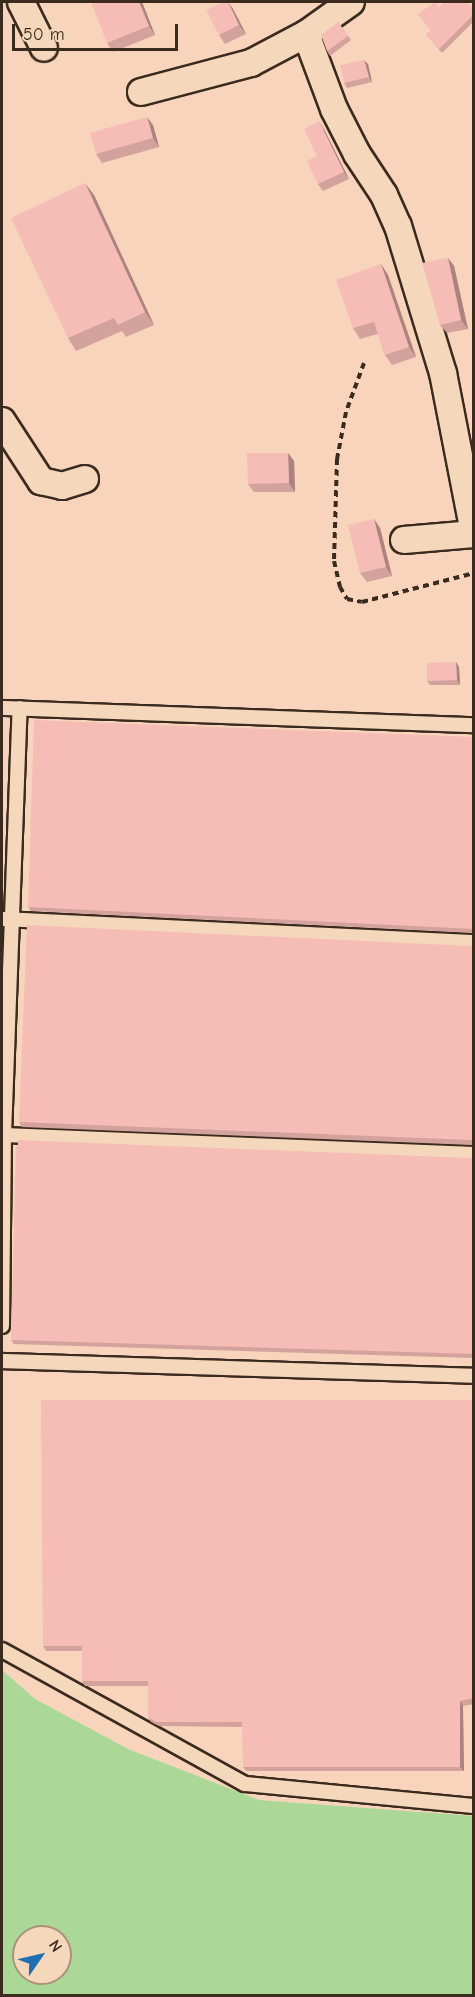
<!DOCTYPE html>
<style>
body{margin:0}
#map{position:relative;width:475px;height:1997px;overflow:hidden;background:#f7d4bb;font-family:"Comic Neue",sans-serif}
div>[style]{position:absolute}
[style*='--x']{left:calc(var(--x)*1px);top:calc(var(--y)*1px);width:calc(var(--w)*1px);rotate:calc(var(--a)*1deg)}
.green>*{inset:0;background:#abd897}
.path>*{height:4px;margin-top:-2px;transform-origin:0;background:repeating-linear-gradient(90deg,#3b2a1e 0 6px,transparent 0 10.5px)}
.roads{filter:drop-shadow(2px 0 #3b2a1e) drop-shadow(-2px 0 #3b2a1e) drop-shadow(0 2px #3b2a1e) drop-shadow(0 -2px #3b2a1e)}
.lane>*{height:14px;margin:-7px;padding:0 7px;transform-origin:7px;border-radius:7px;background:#f5d8bb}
.street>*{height:26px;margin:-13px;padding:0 13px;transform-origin:13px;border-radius:13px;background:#f5d8bb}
.wall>*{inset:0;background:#d4a29d}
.shaded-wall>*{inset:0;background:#ac847f}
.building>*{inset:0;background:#f6bcb6}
span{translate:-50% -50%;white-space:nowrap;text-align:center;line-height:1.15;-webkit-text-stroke:5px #f5d8bb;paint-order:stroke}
.frame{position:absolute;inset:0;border:3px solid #3b2a1e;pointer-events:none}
.north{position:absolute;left:12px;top:1925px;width:60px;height:60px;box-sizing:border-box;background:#f5d8bb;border:2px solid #ab927c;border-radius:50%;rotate:56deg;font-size:16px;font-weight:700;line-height:24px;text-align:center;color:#3b2a1e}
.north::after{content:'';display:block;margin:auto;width:21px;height:27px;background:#1f6fb2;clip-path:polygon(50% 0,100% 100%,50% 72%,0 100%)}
.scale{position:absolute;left:12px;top:24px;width:166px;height:27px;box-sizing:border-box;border:3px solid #3b2a1e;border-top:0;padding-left:8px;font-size:18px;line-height:21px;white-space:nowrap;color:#3b2a1e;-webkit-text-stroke:4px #f5d8bb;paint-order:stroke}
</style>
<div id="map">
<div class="green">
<div style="clip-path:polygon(evenodd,2px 1670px,35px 1699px,128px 1749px,259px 1800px,473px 1816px,473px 1995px,2px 1995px,2px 1670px,24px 1937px,60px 1937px,60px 1973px,24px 1973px,24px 1937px)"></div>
</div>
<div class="path">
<div style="--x:364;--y:363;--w:52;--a:110.2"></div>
<div style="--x:346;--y:412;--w:48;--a:100.8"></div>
<div style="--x:337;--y:459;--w:102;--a:91.7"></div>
<div style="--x:334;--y:561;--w:27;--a:77"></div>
<div style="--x:340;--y:587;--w:14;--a:60"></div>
<div style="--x:347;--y:599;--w:15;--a:11"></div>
<div style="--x:362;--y:602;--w:116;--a:-14.5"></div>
</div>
<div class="roads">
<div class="lane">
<div style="--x:2;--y:708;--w:472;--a:2.1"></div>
<div style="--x:2;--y:919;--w:473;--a:2.8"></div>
<div style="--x:2;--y:1135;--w:472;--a:2.3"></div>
<div style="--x:2;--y:1326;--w:191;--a:-89.4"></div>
<div style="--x:4;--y:1135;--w:427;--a:-87.9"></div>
<div style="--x:2;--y:1361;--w:472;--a:1.8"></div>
<div style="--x:2;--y:1650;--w:277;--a:28.9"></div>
<div style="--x:245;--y:1784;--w:230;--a:5.5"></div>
</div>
<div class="street">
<div style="--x:21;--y:2;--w:51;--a:63.4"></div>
<div style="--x:306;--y:34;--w:80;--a:69.5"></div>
<div style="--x:334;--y:109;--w:51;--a:62.9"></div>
<div style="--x:357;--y:154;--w:49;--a:56.6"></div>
<div style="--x:384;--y:195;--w:34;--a:66"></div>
<div style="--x:398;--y:226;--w:154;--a:73"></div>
<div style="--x:443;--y:373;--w:162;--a:79"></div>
<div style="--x:141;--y:92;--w:114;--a:-14.8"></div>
<div style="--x:251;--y:63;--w:62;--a:-27.8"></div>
<div style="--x:306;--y:34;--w:55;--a:-35.4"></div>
<div style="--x:2;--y:421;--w:72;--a:57"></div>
<div style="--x:41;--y:481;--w:22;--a:13"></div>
<div style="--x:62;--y:486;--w:24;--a:-17"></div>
<div style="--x:404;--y:540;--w:70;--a:-4.9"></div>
</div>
</div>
<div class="wall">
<div style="clip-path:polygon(142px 2px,155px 35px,113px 52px,107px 43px)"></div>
<div style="clip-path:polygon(228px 2px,233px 9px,246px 34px,225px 44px,219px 35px)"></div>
<div style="clip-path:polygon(439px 7px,474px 9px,474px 21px,442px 53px,426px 34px,431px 31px)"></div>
<div style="clip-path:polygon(338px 22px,351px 40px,330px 56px,327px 51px)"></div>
<div style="clip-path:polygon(368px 64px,372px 82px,347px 88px,344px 83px)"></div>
<div style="clip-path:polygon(153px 125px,159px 147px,102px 163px,96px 154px)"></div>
<div style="clip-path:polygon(324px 129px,349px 179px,323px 191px,318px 184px,317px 156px)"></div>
<div style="clip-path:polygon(94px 195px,154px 325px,126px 337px,122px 331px,76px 351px,68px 338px)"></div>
<div style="clip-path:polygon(448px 258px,454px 266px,468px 329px,447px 333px,440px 325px)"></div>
<div style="clip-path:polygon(381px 264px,388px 275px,416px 357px,392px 365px,385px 355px,378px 334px,360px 339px,353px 328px)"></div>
<div style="clip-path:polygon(288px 453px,294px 461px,295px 492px,254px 492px,248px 484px)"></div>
<div style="clip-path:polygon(374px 519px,380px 528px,392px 576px,367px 582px,360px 573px)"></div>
<div style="clip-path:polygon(456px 662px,459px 667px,460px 685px,430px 685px,427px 681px)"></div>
<div style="clip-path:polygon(474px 737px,474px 933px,31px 911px,28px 907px)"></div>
<div style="clip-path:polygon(474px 945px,474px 1145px,22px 1127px,19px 1122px)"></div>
<div style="clip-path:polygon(474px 1157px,474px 1358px,14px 1344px,11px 1340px)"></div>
<div style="clip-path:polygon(474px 1400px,474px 1704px,463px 1706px,464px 1771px,246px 1771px,243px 1767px,243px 1727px,159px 1726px,151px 1722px,148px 1717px,148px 1686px,85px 1686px,82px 1681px,82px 1651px,46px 1651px,43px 1646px)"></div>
</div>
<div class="shaded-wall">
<div style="clip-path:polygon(139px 2px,142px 2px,155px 35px,149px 26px)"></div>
<div style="clip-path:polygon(228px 2px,233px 9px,246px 34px,239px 25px)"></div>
<div style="clip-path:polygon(364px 60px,368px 64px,372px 82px,369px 77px)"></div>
<div style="clip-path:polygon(147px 117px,153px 125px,159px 147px,153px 138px)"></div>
<div style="clip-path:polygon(319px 121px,324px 129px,349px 179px,344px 172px)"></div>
<div style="clip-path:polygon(85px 183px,94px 195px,154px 325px,145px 312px)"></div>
<div style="clip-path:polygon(448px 258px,454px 266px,468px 329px,461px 320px)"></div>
<div style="clip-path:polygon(381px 264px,388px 275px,416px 357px,409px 347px)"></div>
<div style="clip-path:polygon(288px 453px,294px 461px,295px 492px,289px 483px)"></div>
<div style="clip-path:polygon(374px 519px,380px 528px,392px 576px,386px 567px)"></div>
<div style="clip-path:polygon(456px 662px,459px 667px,460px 685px,457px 680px)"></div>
<div style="clip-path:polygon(460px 1701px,463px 1706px,464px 1771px,460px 1767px)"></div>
</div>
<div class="building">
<div style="clip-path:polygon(91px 2px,139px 2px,149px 26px,107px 43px)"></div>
<div style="clip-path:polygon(224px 2px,228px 2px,239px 25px,219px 35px,206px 10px)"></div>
<div style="clip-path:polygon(435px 2px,439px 7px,445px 2px,467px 2px,474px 9px,474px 14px,439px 49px,426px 34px,431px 31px,418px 14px)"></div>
<div style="clip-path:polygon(338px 22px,348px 36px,327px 51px,321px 35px)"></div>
<div style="clip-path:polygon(364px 60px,369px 77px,344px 83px,340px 65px)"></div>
<div style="clip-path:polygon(147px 117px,153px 138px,96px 154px,90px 133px)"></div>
<div style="clip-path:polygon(319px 121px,344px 172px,318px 184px,307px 161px,317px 156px,304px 129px)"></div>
<div style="clip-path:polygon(85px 183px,145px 312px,118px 325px,114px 318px,68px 338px,11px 218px)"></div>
<div style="clip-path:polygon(448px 258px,461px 320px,440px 325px,422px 263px)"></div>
<div style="clip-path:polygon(381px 264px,409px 347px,385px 355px,374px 322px,353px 328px,336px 280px)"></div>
<div style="clip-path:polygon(247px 453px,288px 453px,289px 483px,248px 484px)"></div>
<div style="clip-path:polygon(374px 519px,386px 567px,360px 573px,348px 525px)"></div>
<div style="clip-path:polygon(456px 662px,457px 680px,427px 681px,427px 663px)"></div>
<div style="clip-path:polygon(34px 720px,474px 737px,474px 929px,28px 907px)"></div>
<div style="clip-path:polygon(27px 925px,470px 946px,474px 945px,474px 1141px,471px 1140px,19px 1122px)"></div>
<div style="clip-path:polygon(18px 1140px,470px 1158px,474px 1157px,474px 1354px,11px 1340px,16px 1146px,18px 1146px)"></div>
<div style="clip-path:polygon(41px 1400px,474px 1400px,474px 1698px,460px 1701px,460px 1767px,243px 1767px,242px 1722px,156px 1722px,148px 1717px,148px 1681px,82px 1681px,82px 1646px,43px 1646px)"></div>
</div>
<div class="frame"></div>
<div class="north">N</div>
<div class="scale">50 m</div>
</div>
